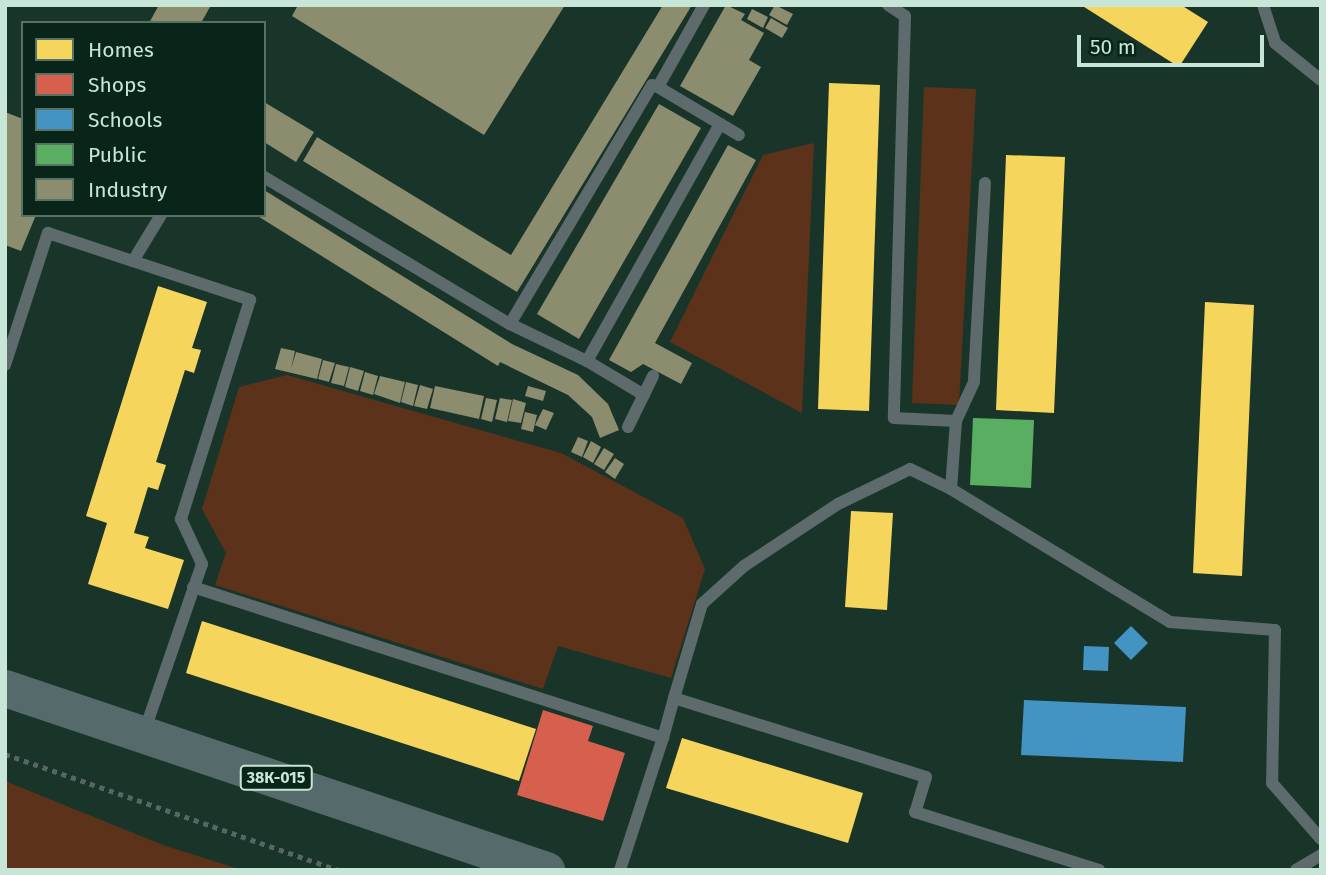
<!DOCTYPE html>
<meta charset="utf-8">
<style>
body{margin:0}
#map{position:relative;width:1326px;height:875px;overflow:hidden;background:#19352a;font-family:"Fira Sans",sans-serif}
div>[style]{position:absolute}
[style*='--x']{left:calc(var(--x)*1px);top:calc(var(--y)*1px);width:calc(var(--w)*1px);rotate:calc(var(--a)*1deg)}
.green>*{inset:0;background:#5c321a}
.homes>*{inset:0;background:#f6d55c}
.shops>*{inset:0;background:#d6604d}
.schools>*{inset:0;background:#4393c3}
.public>*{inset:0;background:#5aae61}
.industry>*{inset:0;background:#8c8c6e}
.path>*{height:4.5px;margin-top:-2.25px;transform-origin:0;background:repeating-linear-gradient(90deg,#566665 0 5px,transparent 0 10px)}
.service>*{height:12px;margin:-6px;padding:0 6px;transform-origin:6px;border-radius:6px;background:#5e6b6d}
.primary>*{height:37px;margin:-18.5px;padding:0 18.5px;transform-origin:18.5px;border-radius:18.5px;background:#556b6b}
span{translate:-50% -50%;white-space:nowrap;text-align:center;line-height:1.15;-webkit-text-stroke:7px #092419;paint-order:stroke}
.shield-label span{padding:2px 5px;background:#092419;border:2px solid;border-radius:5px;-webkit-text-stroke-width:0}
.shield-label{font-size:16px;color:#c7e6d7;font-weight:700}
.frame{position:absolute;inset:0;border:7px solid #c7e6d7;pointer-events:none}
.legend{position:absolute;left:21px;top:21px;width:245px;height:196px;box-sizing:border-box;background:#092419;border:2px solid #557265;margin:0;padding:9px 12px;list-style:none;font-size:21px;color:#c7e6d7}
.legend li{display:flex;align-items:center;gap:14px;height:35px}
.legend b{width:35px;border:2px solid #557265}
.scale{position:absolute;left:1077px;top:35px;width:187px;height:32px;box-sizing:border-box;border:4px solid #c7e6d7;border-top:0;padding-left:9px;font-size:21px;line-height:24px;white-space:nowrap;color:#c7e6d7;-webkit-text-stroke:5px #092419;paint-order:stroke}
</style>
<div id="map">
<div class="green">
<div style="clip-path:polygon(924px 87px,976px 89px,959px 405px,912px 403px)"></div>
<div style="clip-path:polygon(814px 143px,802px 413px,670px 342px,763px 155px)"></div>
<div style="clip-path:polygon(287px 375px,561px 453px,683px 518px,705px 569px,671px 678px,558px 646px,543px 689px,215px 585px,226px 553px,202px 509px,239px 387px)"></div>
<div style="clip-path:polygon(5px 781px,163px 845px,242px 870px,5px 870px)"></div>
</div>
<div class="homes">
<div style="clip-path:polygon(1081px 5px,1181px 5px,1208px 22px,1179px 67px)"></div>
<div style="clip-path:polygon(829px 83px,880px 85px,869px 411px,818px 409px)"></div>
<div style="clip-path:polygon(1006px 155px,1065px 157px,1054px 413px,996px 410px)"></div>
<div style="clip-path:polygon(158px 286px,207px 302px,192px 348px,201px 350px,194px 373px,185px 370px,156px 462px,166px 465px,158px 490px,148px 487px,134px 533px,149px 537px,145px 548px,184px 560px,168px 609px,88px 584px,107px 523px,86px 516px)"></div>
<div style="clip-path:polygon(1205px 302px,1254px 305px,1242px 576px,1193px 573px)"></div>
<div style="clip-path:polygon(851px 511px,893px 513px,887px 610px,845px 607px)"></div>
<div style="clip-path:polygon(202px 621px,536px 729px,519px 781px,186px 673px)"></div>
<div style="clip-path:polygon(682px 738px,863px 793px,848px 843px,666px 788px)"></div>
</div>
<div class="shops">
<div style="clip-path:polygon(543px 710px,593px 726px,588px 741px,625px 753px,603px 821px,517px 795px)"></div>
</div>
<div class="schools">
<div style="clip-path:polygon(1131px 626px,1148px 643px,1131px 660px,1114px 643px)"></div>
<div style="clip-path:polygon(1084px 646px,1109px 647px,1108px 671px,1083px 670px)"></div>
<div style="clip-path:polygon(1024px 700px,1186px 707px,1183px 762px,1021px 755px)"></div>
</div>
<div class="public">
<div style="clip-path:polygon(973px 418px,1034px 420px,1031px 488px,970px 485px)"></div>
</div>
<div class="industry">
<div style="clip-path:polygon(159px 5px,208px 5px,210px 7px,201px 23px,149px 23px)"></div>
<div style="clip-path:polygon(298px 5px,565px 5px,484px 135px,292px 16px)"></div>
<div style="clip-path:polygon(663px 5px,692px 5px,517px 292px,303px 161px,317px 137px,511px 255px)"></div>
<div style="clip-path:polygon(726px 5px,745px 14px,741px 20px,764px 33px,749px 60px,761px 67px,733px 116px,680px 86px)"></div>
<div style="clip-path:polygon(775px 5px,793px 14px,787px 25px,769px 15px)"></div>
<div style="clip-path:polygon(752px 9px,768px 17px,763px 28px,747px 19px)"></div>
<div style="clip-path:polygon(771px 18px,788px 28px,782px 38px,765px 28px)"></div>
<div style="clip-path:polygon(264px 102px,314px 132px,296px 162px,264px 142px)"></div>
<div style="clip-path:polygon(659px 104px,701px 128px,579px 339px,537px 314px)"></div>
<div style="clip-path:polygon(5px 112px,23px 119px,23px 215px,36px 215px,21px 251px,5px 245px)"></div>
<div style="clip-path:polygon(728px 145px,756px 160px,655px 343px,692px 363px,681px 384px,643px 364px,631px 372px,609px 360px)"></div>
<div style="clip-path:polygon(264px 190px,512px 344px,578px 375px,608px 404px,619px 430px,600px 438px,592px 417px,568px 395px,500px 362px,498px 366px,256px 215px,264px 215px)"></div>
<div style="clip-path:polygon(281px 348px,295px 351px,291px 369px,296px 352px,322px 359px,317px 379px,275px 369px)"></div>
<div style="clip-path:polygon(323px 360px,335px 363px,329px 382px,318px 379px)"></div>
<div style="clip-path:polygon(336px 364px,349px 367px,344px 386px,331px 383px)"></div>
<div style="clip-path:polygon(350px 367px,364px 371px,358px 391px,345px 387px)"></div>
<div style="clip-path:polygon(365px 372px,378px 376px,373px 395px,360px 391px)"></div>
<div style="clip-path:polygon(380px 376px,405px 382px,400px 403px,374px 394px)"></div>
<div style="clip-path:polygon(406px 382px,418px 385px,413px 406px,401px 402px)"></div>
<div style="clip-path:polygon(420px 385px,433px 389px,427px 409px,414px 406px)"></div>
<div style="clip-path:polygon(435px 386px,484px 396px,479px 419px,430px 408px)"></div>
<div style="clip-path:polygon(528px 386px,546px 391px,543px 401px,525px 396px)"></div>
<div style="clip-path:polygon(486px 398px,497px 400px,492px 422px,481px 419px)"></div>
<div style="clip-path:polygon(500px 398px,512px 400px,507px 422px,495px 419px)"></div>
<div style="clip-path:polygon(513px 399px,526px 403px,521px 423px,508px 421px)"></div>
<div style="clip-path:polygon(543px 409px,554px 413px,546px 430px,535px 425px)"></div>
<div style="clip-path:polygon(525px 412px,537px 415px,533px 432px,521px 429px)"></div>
<div style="clip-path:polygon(578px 437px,588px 441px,582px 457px,571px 452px)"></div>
<div style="clip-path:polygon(591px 441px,601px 447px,593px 463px,583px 457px)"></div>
<div style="clip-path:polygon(604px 448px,614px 454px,604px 470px,594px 464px)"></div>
<div style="clip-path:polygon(615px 458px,624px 464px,615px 479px,605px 472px)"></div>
</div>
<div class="path">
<div style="--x:5;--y:754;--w:353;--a:19.2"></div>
</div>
<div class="service">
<div style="--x:704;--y:5;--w:94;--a:119.3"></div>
<div style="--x:658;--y:87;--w:94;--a:30.7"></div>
<div style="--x:888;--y:5;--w:20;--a:33"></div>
<div style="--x:905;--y:16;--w:402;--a:91.6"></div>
<div style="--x:894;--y:418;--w:62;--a:2.8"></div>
<div style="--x:1263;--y:5;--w:40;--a:72"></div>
<div style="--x:1275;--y:43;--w:59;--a:38.8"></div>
<div style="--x:264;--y:177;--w:287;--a:30.9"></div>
<div style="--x:510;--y:324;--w:85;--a:25.7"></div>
<div style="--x:985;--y:183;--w:199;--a:93.2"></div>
<div style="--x:974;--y:382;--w:43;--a:114.8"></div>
<div style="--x:956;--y:421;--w:68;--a:94.2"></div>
<div style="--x:951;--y:489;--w:256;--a:31.3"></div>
<div style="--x:1170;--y:622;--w:105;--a:4.4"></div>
<div style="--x:1275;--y:630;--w:153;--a:91.1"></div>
<div style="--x:1272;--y:783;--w:74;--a:48.8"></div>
<div style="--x:133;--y:261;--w:54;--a:-58.7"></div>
<div style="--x:510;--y:324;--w:278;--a:-59.3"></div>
<div style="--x:652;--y:85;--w:6;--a:18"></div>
<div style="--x:5;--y:365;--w:139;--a:-72"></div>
<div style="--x:48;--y:233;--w:213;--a:18.3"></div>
<div style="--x:250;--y:300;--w:230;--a:107.5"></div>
<div style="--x:181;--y:519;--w:50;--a:65"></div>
<div style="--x:202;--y:564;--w:176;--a:109"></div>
<div style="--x:644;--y:395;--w:66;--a:-149.2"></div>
<div style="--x:587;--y:361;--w:272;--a:-60.7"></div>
<div style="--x:628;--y:427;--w:57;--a:-63.9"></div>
<div style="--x:193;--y:587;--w:494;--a:17.8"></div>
<div style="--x:663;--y:738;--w:41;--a:-74.6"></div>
<div style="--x:674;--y:698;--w:264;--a:17.4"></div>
<div style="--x:926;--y:777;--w:37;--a:107"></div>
<div style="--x:915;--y:812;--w:193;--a:17.5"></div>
<div style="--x:674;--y:698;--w:98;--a:-73.4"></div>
<div style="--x:702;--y:604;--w:57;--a:-42.1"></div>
<div style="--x:744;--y:566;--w:113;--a:-33.4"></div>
<div style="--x:838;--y:504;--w:80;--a:-25.9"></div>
<div style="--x:910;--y:469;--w:46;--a:26"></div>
<div style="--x:620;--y:870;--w:139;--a:-72"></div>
<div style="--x:1296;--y:870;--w:29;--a:-31"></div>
</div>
<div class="primary">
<div style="--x:5;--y:688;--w:571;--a:18.59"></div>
</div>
<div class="shield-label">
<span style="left:276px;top:778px">38К-015</span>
</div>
<div class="frame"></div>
<ul class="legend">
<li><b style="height:19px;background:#f6d55c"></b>Homes</li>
<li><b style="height:19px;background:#d6604d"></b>Shops</li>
<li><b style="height:19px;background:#4393c3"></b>Schools</li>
<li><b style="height:19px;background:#5aae61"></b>Public</li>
<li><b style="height:19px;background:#8c8c6e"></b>Industry</li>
</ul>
<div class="scale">50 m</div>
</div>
